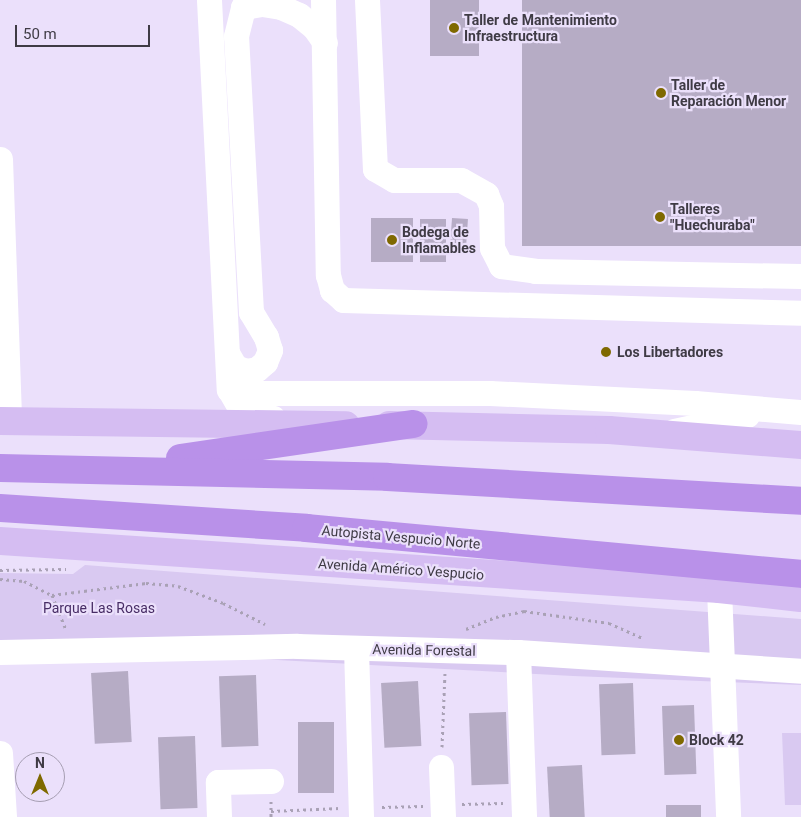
<!DOCTYPE html>
<html>
<head>
<meta charset="utf-8">
<style>
  body { margin:0 }
  #map { position:relative; width:801px; height:817px; overflow:hidden; background:#ebe0fb; font-family:Roboto,sans-serif }
  div>[style] { position:absolute }
  [style*='--x'] { left:calc(var(--x)*1px); top:calc(var(--y)*1px); width:calc(var(--w)*1px); rotate:calc(var(--a)*1deg) }
  .green>* { inset:0; background:#d9c9f1 }
  .building>* { inset:0; background:#b6acc5; transform-origin:0 0 }
  .path>* { height:3px; margin-top:-1.5px; transform-origin:0; background:repeating-linear-gradient(90deg,#a9a1b5 0 2.5px,transparent 0 6.5px) }
  .minor>* { height:25px; margin:-12.5px; padding:0 12.5px; transform-origin:12.5px; border-radius:12.5px; background:#fff }
  .major>* { height:28px; margin:-14px; padding:0 14px; transform-origin:14px; border-radius:14px; background:#d5bdf2 }
  .highway>* { height:28px; margin:-14px; padding:0 14px; transform-origin:14px; border-radius:14px; background:#b991e9 }
  .dots>* { width:14px; height:14px; translate:-50% -50%; box-sizing:border-box; border:2px solid #ebe0fb; border-radius:50% }
  span { translate:-50% -50%; white-space:nowrap; text-align:center; line-height:1.15; -webkit-text-stroke:4.5px #ebe0fb; paint-order:stroke }
  .poi-label { font-size:14px; color:#3f3b45; font-weight:700 }
  .left { translate:0 -50%; text-align:left }
  .street-label { font-size:14px; color:#3f3b45 }
  .park-label { font-size:14px; color:#482d66 }
  .north { position:absolute; left:15px; top:752px; width:50px; height:50px; box-sizing:border-box; background:#ebe0fb; border:1px solid #a69eb2; border-radius:50%; rotate:0deg; font-size:14px; font-weight:700; line-height:20px; text-align:center; color:#3f3b45 }
  .north::after { content:''; display:block; margin:auto; width:18px; height:22px; background:#7f6900; clip-path:polygon(50% 0,100% 100%,50% 72%,0 100%) }
  .scale { position:absolute; left:15px; top:25px; width:135px; height:22px; box-sizing:border-box; border:2px solid #3f3b45; border-top:0; padding-left:6px; font-size:15px; line-height:18px; white-space:nowrap; color:#3f3b45; -webkit-text-stroke:4px #ebe0fb; paint-order:stroke }
</style>
</head>
<body>
<div id="map">
  <div class="green">
    <i style="clip-path:polygon(85px 565px,801px 619px,801px 685px,573px 676px,0 645px,0 573px,73px 574px)"></i>
    <i style="clip-path:polygon(782px 733px,801px 733px,801px 805px,785px 805px)"></i>
  </div>
  <div class="building">
    <i style="left:430px;top:0;width:49px;height:56px"></i>
    <i style="left:522px;top:0;width:279px;height:246px"></i>
    <i style="left:371px;top:218px;width:42px;height:44px"></i>
    <i style="left:452px;top:218px;width:16px;height:31px;rotate:4deg"></i>
    <i style="left:420px;top:219px;width:26px;height:43px"></i>
    <i style="left:128px;top:671px;width:71px;height:37px;rotate:87deg"></i>
    <i style="left:256px;top:675px;width:71px;height:37px;rotate:88deg"></i>
    <i style="left:418px;top:681px;width:65px;height:37px;rotate:87deg"></i>
    <i style="left:633px;top:683px;width:71px;height:34px;rotate:88deg"></i>
    <i style="left:694px;top:705px;width:69px;height:32px;rotate:88deg"></i>
    <i style="left:506px;top:712px;width:72px;height:37px;rotate:88deg"></i>
    <i style="left:334px;top:722px;width:71px;height:36px;rotate:90deg"></i>
    <i style="left:195px;top:736px;width:72px;height:37px;rotate:88deg"></i>
    <i style="left:582px;top:765px;width:52px;height:35px;rotate:87deg"></i>
    <i style="left:701px;top:805px;width:12px;height:35px;rotate:90deg"></i>
  </div>
  <div class="path">
    <i style="--x:0;--y:570;--w:66;--a:-0.9"></i>
    <i style="--x:0;--y:579;--w:24;--a:5"></i>
    <i style="--x:24;--y:581;--w:31;--a:27"></i>
    <i style="--x:52;--y:595;--w:38;--a:68"></i>
    <i style="--x:52;--y:595;--w:95;--a:-7.3"></i>
    <i style="--x:146;--y:583;--w:32;--a:5"></i>
    <i style="--x:178;--y:586;--w:48;--a:20.7"></i>
    <i style="--x:223;--y:603;--w:47;--a:26.6"></i>
    <i style="--x:466;--y:629;--w:32;--a:-22"></i>
    <i style="--x:496;--y:617;--w:29;--a:-12"></i>
    <i style="--x:524;--y:611;--w:86;--a:8"></i>
    <i style="--x:609;--y:623;--w:37;--a:24"></i>
    <i style="--x:442;--y:747;--w:76;--a:-87.7"></i>
    <i style="--x:271;--y:801;--w:16;--a:90"></i>
    <i style="--x:462;--y:804;--w:41;--a:-1.4"></i>
    <i style="--x:382;--y:807;--w:41;--a:-1.4"></i>
    <i style="--x:271;--y:811;--w:69;--a:-2.5"></i>
  </div>
  <div class="minor">
    <i style="--x:209;--y:0;--w:390;--a:87.1"></i>
    <i style="--x:229;--y:389;--w:24;--a:60"></i>
    <i style="--x:241;--y:410;--w:33;--a:14"></i>
    <i style="--x:323;--y:0;--w:275;--a:89"></i>
    <i style="--x:328;--y:275;--w:16;--a:75"></i>
    <i style="--x:332;--y:290;--w:15;--a:42"></i>
    <i style="--x:343;--y:300;--w:458;--a:1.6"></i>
    <i style="--x:367;--y:0;--w:169;--a:87.3"></i>
    <i style="--x:375;--y:169;--w:22;--a:30"></i>
    <i style="--x:394;--y:180;--w:67;--a:0"></i>
    <i style="--x:461;--y:180;--w:29;--a:29"></i>
    <i style="--x:486;--y:194;--w:13;--a:67"></i>
    <i style="--x:491;--y:206;--w:42;--a:88.6"></i>
    <i style="--x:492;--y:248;--w:20;--a:63"></i>
    <i style="--x:501;--y:266;--w:34;--a:8"></i>
    <i style="--x:535;--y:271;--w:266;--a:1.1"></i>
    <i style="--x:243;--y:7;--w:19;--a:-9"></i>
    <i style="--x:262;--y:4;--w:19;--a:9"></i>
    <i style="--x:281;--y:7;--w:20;--a:24"></i>
    <i style="--x:299;--y:15;--w:19;--a:39"></i>
    <i style="--x:314;--y:27;--w:19;--a:55"></i>
    <i style="--x:0;--y:159;--w:262;--a:88"></i>
    <i style="--x:227;--y:353;--w:32;--a:72"></i>
    <i style="--x:237;--y:383;--w:10;--a:45"></i>
    <i style="--x:244;--y:390;--w:10;--a:17"></i>
    <i style="--x:254;--y:393;--w:236;--a:0"></i>
    <i style="--x:490;--y:393;--w:205;--a:2.8"></i>
    <i style="--x:695;--y:403;--w:106;--a:4.9"></i>
    <i style="--x:227;--y:353;--w:16;--a:60"></i>
    <i style="--x:235;--y:367;--w:12;--a:20"></i>
    <i style="--x:246;--y:371;--w:11;--a:-10"></i>
    <i style="--x:257;--y:369;--w:11;--a:-41"></i>
    <i style="--x:265;--y:362;--w:13;--a:-67"></i>
    <i style="--x:270;--y:350;--w:14;--a:-107"></i>
    <i style="--x:266;--y:337;--w:29;--a:-121"></i>
    <i style="--x:251;--y:312;--w:276;--a:-93.1"></i>
    <i style="--x:236;--y:36;--w:30;--a:-76"></i>
    <i style="--x:674;--y:431;--w:75;--a:-12.4"></i>
    <i style="--x:719;--y:589;--w:228;--a:87.7"></i>
    <i style="--x:356;--y:648;--w:169;--a:88.3"></i>
    <i style="--x:0;--y:652;--w:297;--a:-1.2"></i>
    <i style="--x:297;--y:646;--w:221;--a:1.6"></i>
    <i style="--x:518;--y:652;--w:284;--a:3.8"></i>
    <i style="--x:518;--y:652;--w:165;--a:87.9"></i>
    <i style="--x:0;--y:753;--w:64;--a:86.4"></i>
    <i style="--x:441;--y:767;--w:50;--a:87.7"></i>
    <i style="--x:219;--y:817;--w:35;--a:-92"></i>
    <i style="--x:218;--y:782;--w:53;--a:-1.1"></i>
  </div>
  <div class="major">
    <i style="--x:0;--y:421;--w:346;--a:0.7"></i>
    <i style="--x:389;--y:425;--w:220;--a:1.3"></i>
    <i style="--x:609;--y:430;--w:193;--a:4.5"></i>
    <i style="--x:0;--y:541;--w:721;--a:3.82"></i>
    <i style="--x:719;--y:589;--w:82;--a:6.3"></i>
  </div>
  <div class="highway">
    <i style="--x:180;--y:458;--w:236;--a:-8.3"></i>
    <i style="--x:0;--y:468;--w:387;--a:1.3"></i>
    <i style="--x:387;--y:477;--w:415;--a:3.3"></i>
    <i style="--x:0;--y:508;--w:307;--a:3.7"></i>
    <i style="--x:306;--y:528;--w:497;--a:5.3"></i>
  </div>
  <div class="dots">
    <i style="left:454px;top:28px;background:#7f6900"></i>
    <i style="left:661px;top:93px;background:#7f6900"></i>
    <i style="left:660px;top:217px;background:#7f6900"></i>
    <i style="left:392px;top:240px;background:#7f6900"></i>
    <i style="left:606px;top:352px;background:#7f6900"></i>
    <i style="left:679px;top:740px;background:#7f6900"></i>
  </div>
  <div class="poi-label">
    <span class="left" style="left:464px;top:28px">Taller de Mantenimiento<br>Infraestructura</span>
    <span class="left" style="left:671px;top:93px">Taller de<br>Reparación Menor</span>
    <span class="left" style="left:670px;top:217px">Talleres<br>"Huechuraba"</span>
    <span class="left" style="left:402px;top:240px">Bodega de<br>Inflamables</span>
    <span class="left" style="left:617px;top:352px">Los Libertadores</span>
    <span class="left" style="left:689px;top:740px">Block 42</span>
  </div>
  <div class="street-label">
    <span style="left:401px;top:537px;rotate:5deg">Autopista Vespucio Norte</span>
    <span style="left:401px;top:569px;rotate:4deg">Avenida Américo Vespucio</span>
    <span style="left:424px;top:650px;rotate:1deg">Avenida Forestal</span>
  </div>
  <div class="park-label">
    <span style="left:99px;top:608px">Parque Las Rosas</span>
  </div>
  <div class="north">N</div>
  <div class="scale">50 m</div>
</div>
</body>
</html>
